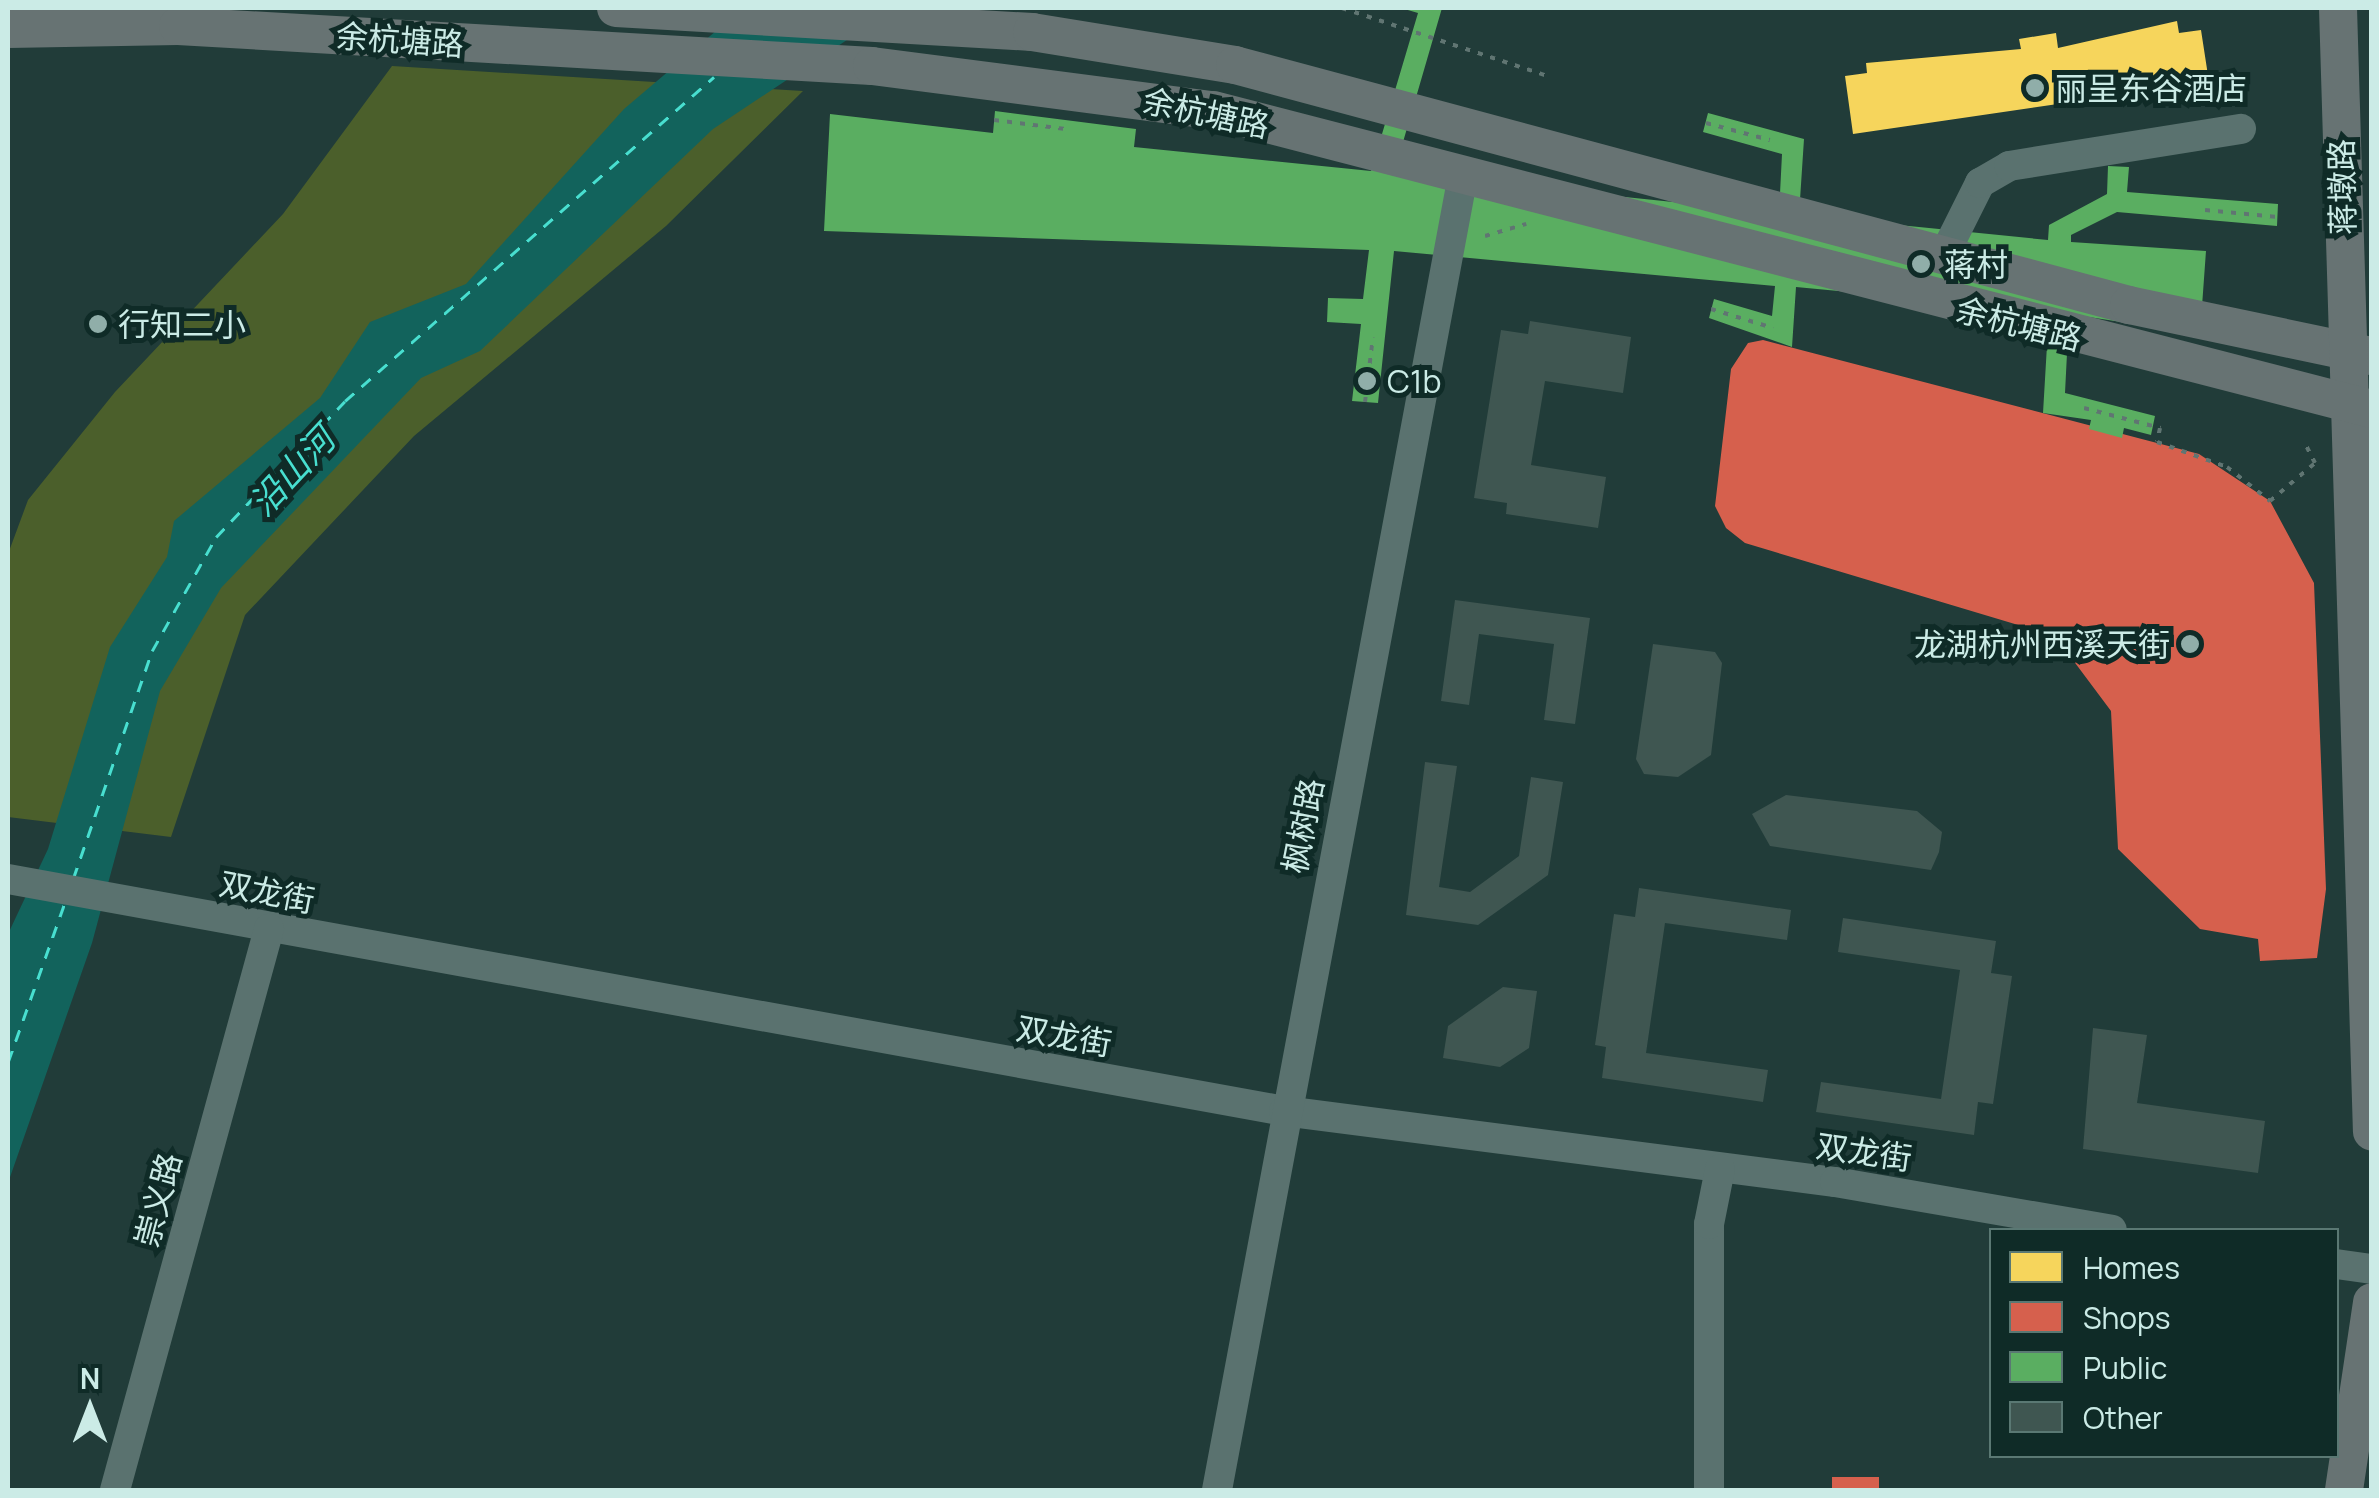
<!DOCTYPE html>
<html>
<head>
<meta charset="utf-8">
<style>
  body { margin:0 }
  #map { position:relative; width:2379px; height:1498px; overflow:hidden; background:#213c39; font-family:Manrope,"Noto Sans SC",sans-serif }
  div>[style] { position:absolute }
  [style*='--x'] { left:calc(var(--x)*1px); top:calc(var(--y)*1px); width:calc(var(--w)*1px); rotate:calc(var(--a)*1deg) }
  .green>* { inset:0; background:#4b5f2b }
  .water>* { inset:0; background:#12635c }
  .homes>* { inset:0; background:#f6d55c }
  .shops>* { inset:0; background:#d6604d; transform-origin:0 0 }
  .public>* { inset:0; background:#5aae61 }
  .ferry>* { height:2.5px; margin-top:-1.25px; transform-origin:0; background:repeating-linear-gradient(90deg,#48dfd0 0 12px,transparent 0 22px) }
  .building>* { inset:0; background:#3f5651 }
  .path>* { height:4px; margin-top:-2px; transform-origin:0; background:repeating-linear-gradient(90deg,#607572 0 5px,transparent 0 13px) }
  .minor>* { height:30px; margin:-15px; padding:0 15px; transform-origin:15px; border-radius:15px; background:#5a726f }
  .major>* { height:38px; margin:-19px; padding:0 19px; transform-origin:19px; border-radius:19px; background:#677373 }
  .dots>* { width:28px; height:28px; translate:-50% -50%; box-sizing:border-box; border:5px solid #0f2b27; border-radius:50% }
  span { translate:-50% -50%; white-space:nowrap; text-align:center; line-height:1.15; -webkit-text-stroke:10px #0f2b27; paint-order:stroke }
  .street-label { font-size:32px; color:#cbebe6 }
  .poi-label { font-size:32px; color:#cbebe6 }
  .left { translate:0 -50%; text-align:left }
  .right { translate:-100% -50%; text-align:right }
  .water-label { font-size:35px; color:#48dfd0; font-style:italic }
  .frame { position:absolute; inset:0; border:10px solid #cbebe6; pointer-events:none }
  .legend { position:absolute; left:1989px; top:1228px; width:350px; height:230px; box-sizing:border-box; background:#0f2b27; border:2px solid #5a7873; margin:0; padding:12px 18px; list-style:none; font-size:30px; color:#cbebe6 }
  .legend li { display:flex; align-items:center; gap:20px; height:50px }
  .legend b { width:50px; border:2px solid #5a7873 }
  .north { position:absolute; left:40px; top:1358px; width:100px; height:100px; -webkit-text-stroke:8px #0f2b27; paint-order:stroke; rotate:0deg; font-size:28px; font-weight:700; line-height:40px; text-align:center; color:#cbebe6 }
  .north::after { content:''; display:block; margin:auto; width:35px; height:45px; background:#cbebe6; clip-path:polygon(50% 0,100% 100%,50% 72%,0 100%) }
</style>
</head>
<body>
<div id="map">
  <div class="green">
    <i style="clip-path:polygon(392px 66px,803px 91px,666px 226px,414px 436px,245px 615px,171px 837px,8px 817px,8px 554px,28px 500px,115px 392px,283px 214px)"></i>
  </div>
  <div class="water">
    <i style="clip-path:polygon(743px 8px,895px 8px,713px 129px,480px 351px,421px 378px,221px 588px,160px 691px,92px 943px,8px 1183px,8px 934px,48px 849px,110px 647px,167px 557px,174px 521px,320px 398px,370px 322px,466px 284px,624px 109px)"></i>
  </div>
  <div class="homes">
    <i style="clip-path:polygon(2177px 21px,2179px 33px,2201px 30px,2209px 82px,1853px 134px,1845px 76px,1867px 73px,1866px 63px,2021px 49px,2019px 39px,2056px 33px,2058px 48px)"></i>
  </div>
  <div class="shops">
    <i style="clip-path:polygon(1763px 340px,2199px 454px,2270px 501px,2314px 583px,2326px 889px,2317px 958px,2260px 961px,2258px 939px,2200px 929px,2118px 849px,2111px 711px,2055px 636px,1745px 543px,1726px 528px,1715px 506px,1731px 369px,1748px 343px)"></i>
    <i style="left:1832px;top:1477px;width:47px;height:13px"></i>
  </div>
  <div class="public">
    <i style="clip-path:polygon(1401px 8px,1442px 8px,1394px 173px,1779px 213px,1782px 154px,1703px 132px,1708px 113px,1804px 139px,1799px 215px,2048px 240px,2049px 225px,2107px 194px,2108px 166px,2129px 167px,2127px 192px,2278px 204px,2277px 226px,2117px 212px,2071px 235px,2071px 242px,2206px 251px,2200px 334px,2069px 314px,2065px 393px,2155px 416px,2151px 435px,2124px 428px,2122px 438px,2089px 429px,2091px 420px,2043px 413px,2049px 311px,1796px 287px,1792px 347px,1709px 318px,1714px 299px,1772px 316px,1775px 286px,1394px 251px,1378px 403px,1352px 401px,1361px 324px,1327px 322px,1328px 298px,1363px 299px,1369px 250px,824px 231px,830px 114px,993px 133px,995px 111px,1136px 129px,1134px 147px,1371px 171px,1418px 13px)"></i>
  </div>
  <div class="ferry">
    <i style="--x:73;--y:879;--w:241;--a:-70.9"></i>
    <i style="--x:152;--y:651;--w:131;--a:-60.7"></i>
    <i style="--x:216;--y:537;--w:187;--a:-46.5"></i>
    <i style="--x:345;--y:401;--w:491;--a:-41.3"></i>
    <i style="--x:8;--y:1062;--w:167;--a:-70.4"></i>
  </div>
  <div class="building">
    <i style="clip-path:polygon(1530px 321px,1631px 337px,1623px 393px,1545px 381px,1531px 465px,1606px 477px,1598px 528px,1506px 514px,1507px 503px,1474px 498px,1501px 330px,1528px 334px)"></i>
    <i style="clip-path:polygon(1455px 600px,1590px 618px,1575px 724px,1544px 720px,1554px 644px,1479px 634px,1469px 705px,1441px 701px)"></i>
    <i style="clip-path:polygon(1653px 644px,1715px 652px,1722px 663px,1711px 755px,1678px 777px,1644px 774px,1636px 759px)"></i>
    <i style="clip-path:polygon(1425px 762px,1457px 766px,1439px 887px,1470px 892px,1519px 856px,1531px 777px,1563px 782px,1548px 875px,1478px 925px,1406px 915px)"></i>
    <i style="clip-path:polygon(1786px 795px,1917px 811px,1942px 832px,1939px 852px,1931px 870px,1770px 846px,1752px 814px)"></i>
    <i style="clip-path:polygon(1639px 888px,1791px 910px,1787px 940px,1665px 923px,1646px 1053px,1768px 1070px,1763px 1102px,1602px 1078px,1606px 1047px,1595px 1045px,1614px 914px,1635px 917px)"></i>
    <i style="clip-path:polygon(1843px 918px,1996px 941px,1991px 973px,2012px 976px,1993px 1104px,1978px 1102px,1974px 1135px,1816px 1112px,1821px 1082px,1941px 1099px,1960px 970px,1838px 952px)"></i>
    <i style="clip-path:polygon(1503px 987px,1537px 991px,1529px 1048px,1500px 1067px,1443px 1058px,1448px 1026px)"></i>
    <i style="clip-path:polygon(2093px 1028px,2147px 1035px,2137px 1103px,2265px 1121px,2258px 1173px,2083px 1149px)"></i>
  </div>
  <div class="path">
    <i style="--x:1342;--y:8;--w:220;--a:18.3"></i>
    <i style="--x:994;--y:120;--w:72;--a:7.2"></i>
    <i style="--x:1706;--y:123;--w:66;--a:14.9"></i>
    <i style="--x:2205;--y:210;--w:73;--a:5.5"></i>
    <i style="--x:1485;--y:236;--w:43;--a:-16.3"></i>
    <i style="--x:1711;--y:309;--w:65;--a:17"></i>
    <i style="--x:1365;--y:402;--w:65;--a:-83"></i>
    <i style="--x:2084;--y:408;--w:79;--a:14.7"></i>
    <i style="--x:2160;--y:428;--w:14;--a:102"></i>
    <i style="--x:2157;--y:442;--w:74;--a:19.7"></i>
    <i style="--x:2227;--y:467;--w:55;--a:38.3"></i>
    <i style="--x:2270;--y:501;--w:59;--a:-40.2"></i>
    <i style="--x:2315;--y:463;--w:25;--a:-117"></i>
  </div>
  <div class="minor">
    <i style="--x:1943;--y:257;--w:83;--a:-63.4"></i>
    <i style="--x:1980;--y:183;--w:34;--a:-30"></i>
    <i style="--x:2009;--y:166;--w:235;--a:-9.1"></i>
    <i style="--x:8;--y:879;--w:1297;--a:10.3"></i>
    <i style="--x:1284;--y:1111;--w:556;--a:7.34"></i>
    <i style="--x:1835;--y:1182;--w:281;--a:9.8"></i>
    <i style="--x:2336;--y:1264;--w:36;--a:8"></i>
    <i style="--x:115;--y:1490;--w:582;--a:-74.65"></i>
    <i style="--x:1217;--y:1490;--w:1338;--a:-79.4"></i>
    <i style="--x:1709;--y:1490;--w:266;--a:-90"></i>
    <i style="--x:1709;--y:1224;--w:56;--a:-78.7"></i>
  </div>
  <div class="major">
    <i style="--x:616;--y:8;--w:417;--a:3.3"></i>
    <i style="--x:1032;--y:32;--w:206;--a:9.2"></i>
    <i style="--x:1235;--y:65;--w:926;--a:15.03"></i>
    <i style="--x:2129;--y:305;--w:248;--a:11.9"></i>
    <i style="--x:2338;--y:8;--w:1124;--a:88.27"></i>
    <i style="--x:8;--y:29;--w:170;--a:-1"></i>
    <i style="--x:178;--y:26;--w:695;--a:3.3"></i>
    <i style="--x:872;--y:66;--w:344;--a:7.4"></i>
    <i style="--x:1213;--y:110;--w:1197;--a:14.47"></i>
    <i style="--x:2344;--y:1490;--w:190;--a:-81.5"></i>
  </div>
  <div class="dots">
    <i style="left:2035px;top:88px;background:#90aea9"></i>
    <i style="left:1921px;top:264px;background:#90aea9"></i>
    <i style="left:98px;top:324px;background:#90aea9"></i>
    <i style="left:1367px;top:381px;background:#90aea9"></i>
    <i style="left:2190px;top:644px;background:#90aea9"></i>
  </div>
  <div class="street-label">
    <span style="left:400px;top:40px;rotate:4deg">余杭塘路</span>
    <span style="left:1206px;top:113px;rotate:12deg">余杭塘路</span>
    <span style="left:2342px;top:187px;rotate:-91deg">蒋墩路</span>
    <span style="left:2019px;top:324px;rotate:14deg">余杭塘路</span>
    <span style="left:1303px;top:826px;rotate:-79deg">枫树路</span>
    <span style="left:267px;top:892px;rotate:11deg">双龙街</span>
    <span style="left:1064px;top:1036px;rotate:10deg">双龙街</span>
    <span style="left:1864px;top:1152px;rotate:8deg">双龙街</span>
    <span style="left:158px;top:1200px;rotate:-75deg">崇义路</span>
  </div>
  <div class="poi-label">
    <span class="left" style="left:2055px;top:88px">丽呈东谷酒店</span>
    <span class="left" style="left:1944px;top:264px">蒋村</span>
    <span class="left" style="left:118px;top:324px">行知二小</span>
    <span class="left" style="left:1387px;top:381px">C1b</span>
    <span class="right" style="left:2170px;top:644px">龙湖杭州西溪天街</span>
  </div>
  <div class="water-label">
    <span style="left:292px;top:471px;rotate:-47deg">沿山河</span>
  </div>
  <div class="frame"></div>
  <ul class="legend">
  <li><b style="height:28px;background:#f6d55c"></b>Homes</li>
  <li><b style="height:28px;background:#d6604d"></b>Shops</li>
  <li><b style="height:28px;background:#5aae61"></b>Public</li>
  <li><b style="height:28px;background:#3f5651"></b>Other</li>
  </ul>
  <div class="north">N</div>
</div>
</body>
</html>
